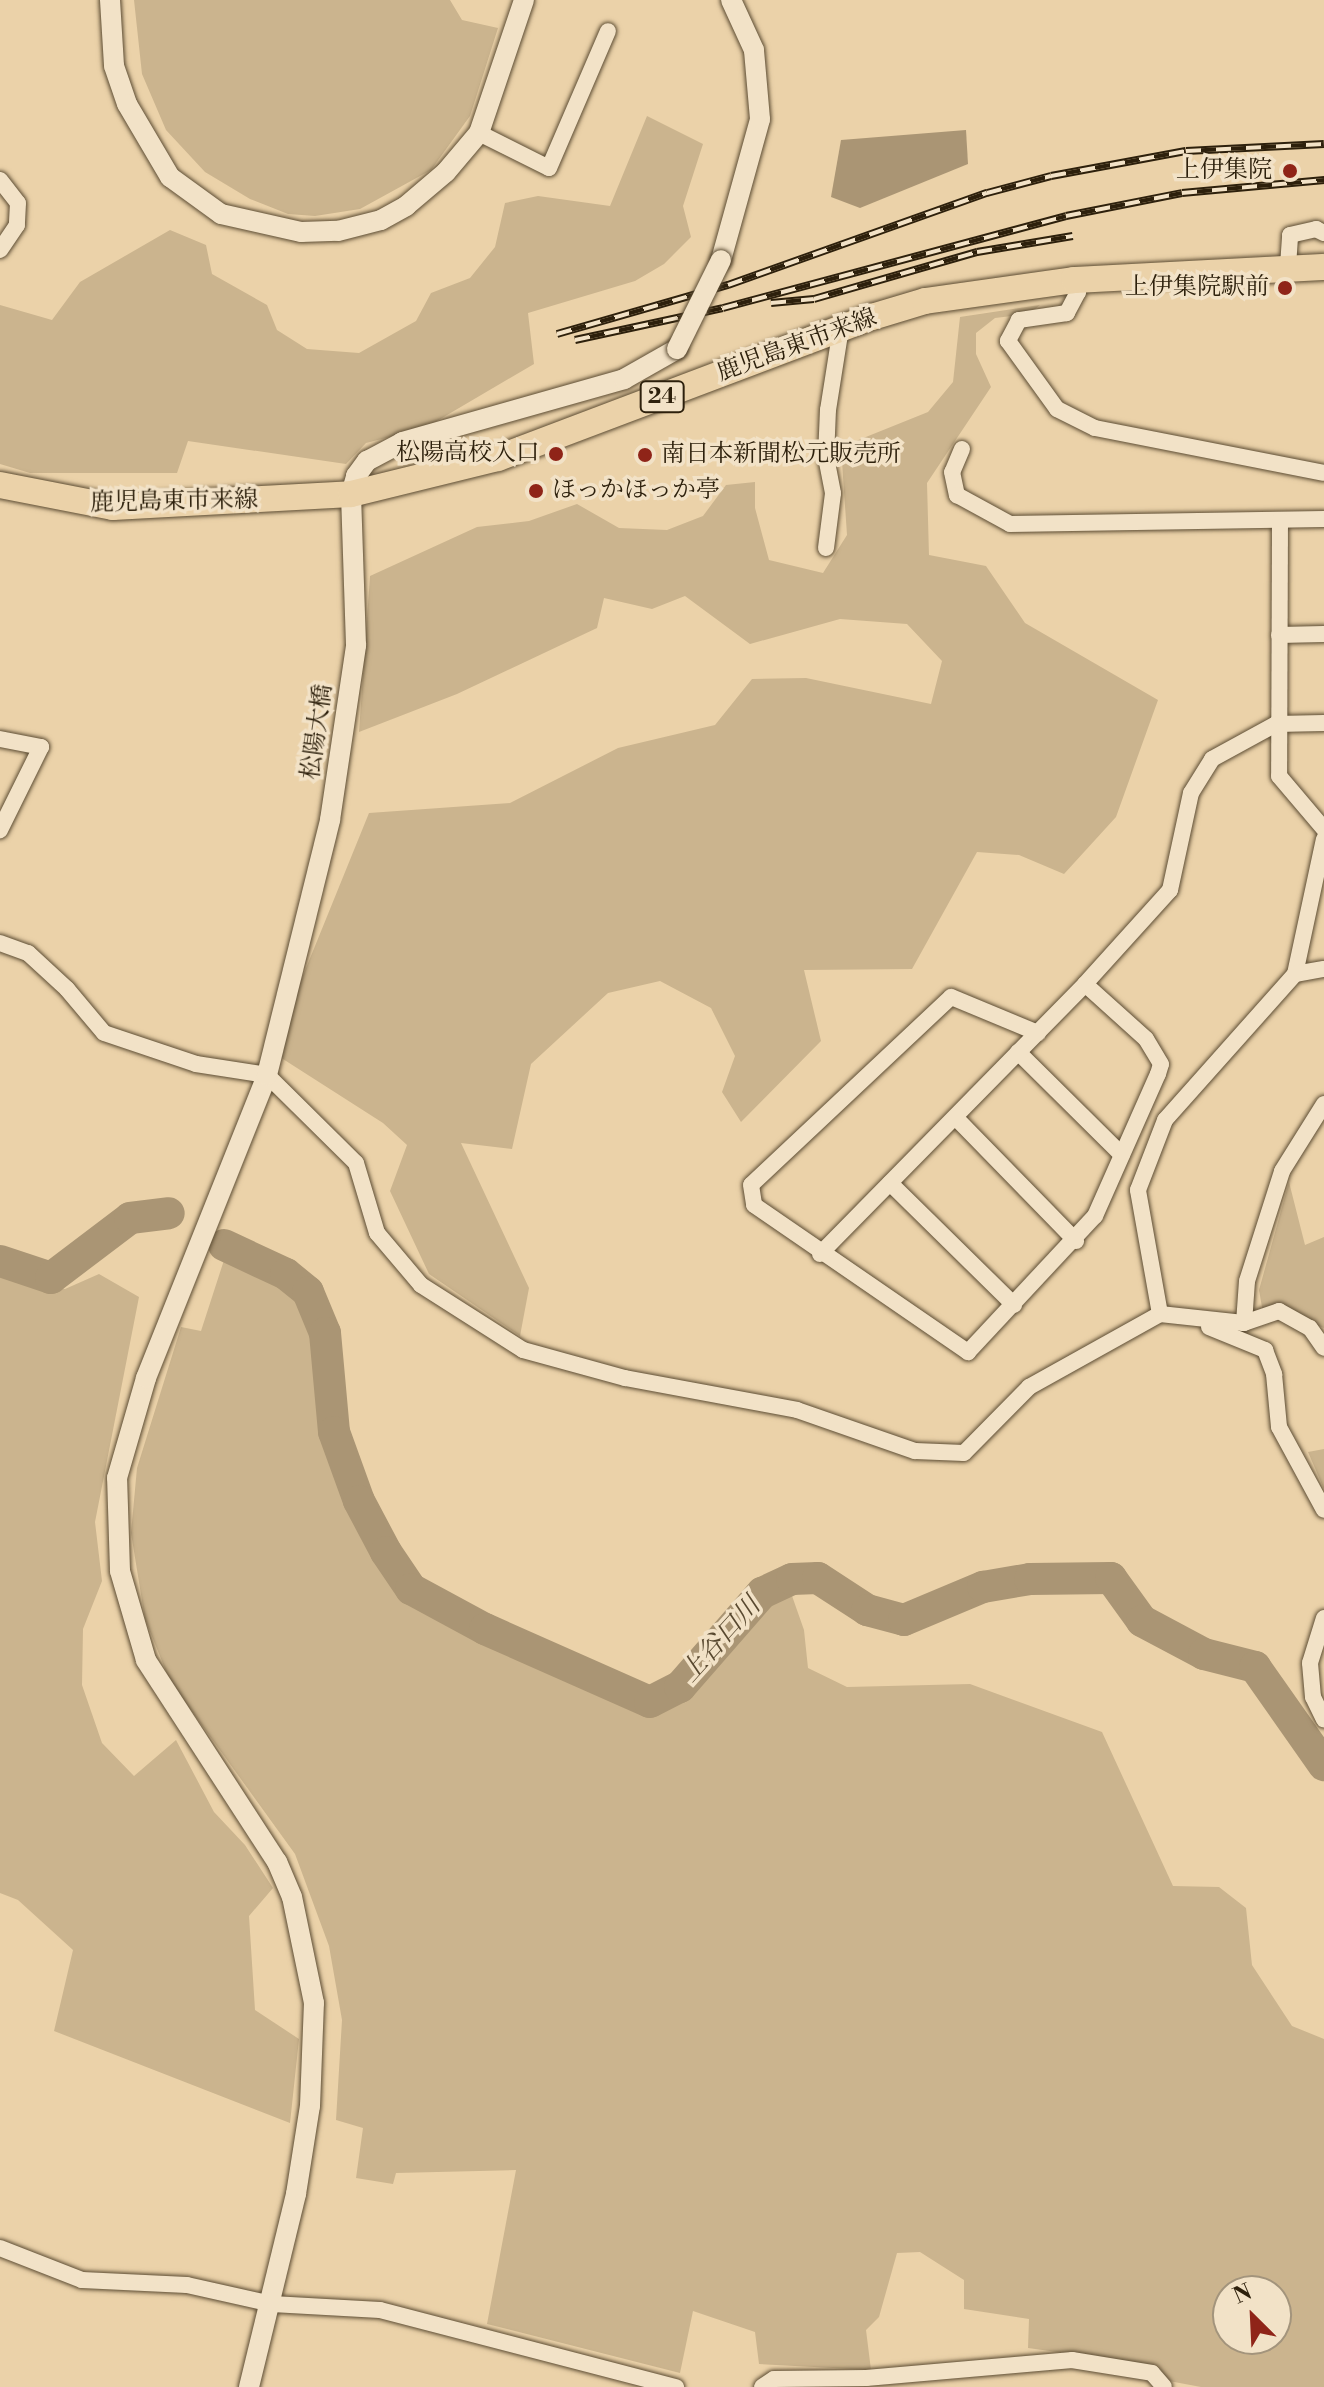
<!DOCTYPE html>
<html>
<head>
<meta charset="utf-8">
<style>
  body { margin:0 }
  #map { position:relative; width:1324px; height:2387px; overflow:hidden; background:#ebd2a9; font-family:"Libre Bodoni","Noto Serif JP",serif }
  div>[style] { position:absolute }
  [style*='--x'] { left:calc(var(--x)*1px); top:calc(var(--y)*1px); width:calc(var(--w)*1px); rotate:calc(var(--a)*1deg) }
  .green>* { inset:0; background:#cbb48e }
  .water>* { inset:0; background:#aa9574 }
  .river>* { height:32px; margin:-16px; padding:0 16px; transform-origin:16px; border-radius:16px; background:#aa9574 }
  .roads { filter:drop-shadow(0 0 2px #5c4c33) drop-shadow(0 0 2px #5c4c33) }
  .minor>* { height:16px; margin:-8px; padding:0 8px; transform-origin:8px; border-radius:8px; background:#f2e2c7 }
  .tertiary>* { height:20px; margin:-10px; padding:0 10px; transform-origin:10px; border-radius:10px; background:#f2e2c7 }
  .primary>* { height:26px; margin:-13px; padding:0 13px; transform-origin:13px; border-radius:13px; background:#ebd2a9 }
  .rail>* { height:8px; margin-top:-4px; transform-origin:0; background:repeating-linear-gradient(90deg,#f2e2c7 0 15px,#2d200c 0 30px); box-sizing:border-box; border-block:2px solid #2d200c }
  .bridges { filter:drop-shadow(0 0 2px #5c4c33) drop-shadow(0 0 2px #5c4c33) }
  .tertiary-bridge>* { height:20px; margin:-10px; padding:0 10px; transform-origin:10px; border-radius:10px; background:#f2e2c7 }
  .dots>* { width:22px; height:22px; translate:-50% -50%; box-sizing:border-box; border:4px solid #f2e2c7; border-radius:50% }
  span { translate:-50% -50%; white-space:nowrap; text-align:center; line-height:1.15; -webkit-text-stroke:7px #f2e2c7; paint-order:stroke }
  .shield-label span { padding:2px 6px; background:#f2e2c7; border:2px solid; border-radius:6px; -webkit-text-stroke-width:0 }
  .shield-label { font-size:22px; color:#2d200c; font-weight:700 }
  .poi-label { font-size:24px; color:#2d200c }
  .right { translate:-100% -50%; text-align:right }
  .left { translate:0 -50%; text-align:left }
  .street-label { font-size:24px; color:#2d200c }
  .water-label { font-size:26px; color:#594930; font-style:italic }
  .north { position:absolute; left:1212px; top:2275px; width:80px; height:80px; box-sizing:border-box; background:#f2e2c7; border:2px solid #a3947c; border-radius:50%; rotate:336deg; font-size:22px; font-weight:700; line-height:32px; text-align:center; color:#2d200c }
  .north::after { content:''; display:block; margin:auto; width:28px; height:36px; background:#8f2418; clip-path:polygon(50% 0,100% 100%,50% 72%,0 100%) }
</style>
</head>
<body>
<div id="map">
  <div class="green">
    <i style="clip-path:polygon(134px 0,450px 0,462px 20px,498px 28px,470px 116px,431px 170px,360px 209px,315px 216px,288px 214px,250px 199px,205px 172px,166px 130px,142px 74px)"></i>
    <i style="clip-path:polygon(647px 116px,703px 144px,683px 206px,691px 237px,664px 264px,635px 281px,528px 313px,534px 364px,425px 428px,366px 443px,346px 464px,188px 441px,177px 473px,30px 473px,0 464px,0 305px,52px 320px,80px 282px,170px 230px,206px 245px,212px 274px,267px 305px,277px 330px,307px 349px,359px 353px,416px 321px,431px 293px,470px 278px,495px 247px,505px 203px,538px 196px,610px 206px)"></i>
    <i style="clip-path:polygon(1040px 305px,1029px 314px,995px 318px,976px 333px,976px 354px,991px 387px,927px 483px,929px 555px,986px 566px,1025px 623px,1158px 700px,1116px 817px,1064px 874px,1019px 855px,977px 852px,912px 969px,804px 970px,821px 1041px,741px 1122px,722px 1092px,735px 1056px,711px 1008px,660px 981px,608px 993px,531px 1064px,512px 1149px,461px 1143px,529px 1288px,520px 1336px,429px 1274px,390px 1191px,407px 1145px,383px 1123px,272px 1052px,369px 813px,510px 803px,618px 748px,715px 725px,752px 679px,806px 678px,931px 704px,942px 661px,907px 624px,840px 619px,750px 644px,685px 596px,652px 609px,604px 598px,597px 628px,457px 694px,359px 732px,370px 576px,477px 527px,529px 521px,577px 504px,619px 528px,667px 530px,703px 516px,726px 485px,755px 482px,755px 508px,769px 560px,823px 573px,847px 535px,841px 447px,928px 412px,953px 382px,960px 317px)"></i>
    <i style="clip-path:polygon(1289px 1182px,1305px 1245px,1324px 1237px,1324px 1328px,1296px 1317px,1263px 1313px,1259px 1290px)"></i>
    <i style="clip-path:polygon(evenodd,225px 1257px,300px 1294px,314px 1322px,327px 1431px,347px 1497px,385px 1573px,418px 1605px,636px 1710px,665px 1711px,696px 1692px,766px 1604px,791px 1593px,804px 1630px,808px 1668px,847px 1687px,970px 1684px,1102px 1732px,1173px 1886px,1219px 1887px,1246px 1908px,1252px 1965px,1292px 2026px,1324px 2039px,1324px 2387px,1201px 2387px,1169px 2381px,1158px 2366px,1028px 2348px,1029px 2319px,964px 2309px,964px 2280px,920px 2252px,897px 2253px,879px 2317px,866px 2330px,871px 2370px,759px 2364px,755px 2332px,693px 2311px,680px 2373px,487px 2324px,516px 2170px,396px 2173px,393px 2184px,356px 2178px,363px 2128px,336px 2120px,342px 2020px,329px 1946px,295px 1854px,170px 1681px,145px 1619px,131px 1533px,137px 1468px,181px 1327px,201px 1331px,225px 1257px,1228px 2291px,1276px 2291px,1276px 2339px,1228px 2339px,1228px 2291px)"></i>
    <i style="clip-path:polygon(99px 1274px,139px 1297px,95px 1522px,102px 1581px,83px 1629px,82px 1685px,102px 1743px,134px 1776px,176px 1740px,214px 1812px,245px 1845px,273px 1888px,249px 1916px,255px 2010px,299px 2039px,290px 2123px,54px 2031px,73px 1950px,18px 1900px,0 1893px,0 1277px,65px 1289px)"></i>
    <i style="clip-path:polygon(1324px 1449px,1324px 1489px,1308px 1452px)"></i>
  </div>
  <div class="water">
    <i style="clip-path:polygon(966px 130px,968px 164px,860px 208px,831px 197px,841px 140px)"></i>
  </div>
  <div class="river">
    <i style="--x:224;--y:1245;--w:68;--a:25.1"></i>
    <i style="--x:286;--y:1274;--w:28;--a:39"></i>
    <i style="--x:308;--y:1292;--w:44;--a:67.5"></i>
    <i style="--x:325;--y:1333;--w:99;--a:84.8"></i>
    <i style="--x:334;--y:1432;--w:73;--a:70.1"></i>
    <i style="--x:359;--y:1501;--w:58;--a:62.1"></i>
    <i style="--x:386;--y:1552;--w:45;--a:56"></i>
    <i style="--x:411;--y:1589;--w:84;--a:28.4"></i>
    <i style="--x:485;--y:1629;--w:180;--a:23.9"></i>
    <i style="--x:650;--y:1702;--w:34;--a:-27"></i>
    <i style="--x:680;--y:1687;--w:125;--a:-48.9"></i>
    <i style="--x:762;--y:1593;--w:33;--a:-25"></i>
    <i style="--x:792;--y:1579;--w:26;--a:-2"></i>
    <i style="--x:818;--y:1578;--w:59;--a:33.1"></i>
    <i style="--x:867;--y:1610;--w:38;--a:15"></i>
    <i style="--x:904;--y:1620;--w:86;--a:-22.7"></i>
    <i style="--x:983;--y:1587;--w:48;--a:-9.7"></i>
    <i style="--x:1030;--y:1579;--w:81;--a:-0.7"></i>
    <i style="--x:1111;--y:1578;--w:53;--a:54.2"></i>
    <i style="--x:1142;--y:1621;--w:70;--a:28"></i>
    <i style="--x:1204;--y:1654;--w:53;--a:14.3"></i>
    <i style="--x:1255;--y:1667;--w:120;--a:54.9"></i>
    <i style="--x:0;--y:1261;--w:54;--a:18.4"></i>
    <i style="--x:51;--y:1278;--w:99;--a:-37.2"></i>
    <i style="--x:130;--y:1218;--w:39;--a:-7"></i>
  </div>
  <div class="roads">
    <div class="minor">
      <i style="--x:479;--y:133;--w:78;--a:26.6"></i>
      <i style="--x:549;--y:168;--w:149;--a:-66.7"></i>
      <i style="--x:0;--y:180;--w:29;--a:52"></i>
      <i style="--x:18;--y:203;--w:22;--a:93"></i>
      <i style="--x:17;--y:225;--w:30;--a:124"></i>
      <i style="--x:1288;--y:266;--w:31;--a:-86"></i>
      <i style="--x:1290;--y:235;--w:27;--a:-13"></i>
      <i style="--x:1316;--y:229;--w:9;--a:27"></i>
      <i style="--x:1074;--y:280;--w:13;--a:72"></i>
      <i style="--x:1078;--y:292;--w:24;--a:118"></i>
      <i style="--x:1067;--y:313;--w:49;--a:171.7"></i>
      <i style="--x:1019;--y:320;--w:24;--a:118"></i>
      <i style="--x:1008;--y:341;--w:84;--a:54.2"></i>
      <i style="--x:1057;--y:409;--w:42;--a:26.6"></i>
      <i style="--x:1095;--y:428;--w:233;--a:11.1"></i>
      <i style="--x:962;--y:449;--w:25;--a:113"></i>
      <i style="--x:952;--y:472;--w:24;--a:78"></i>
      <i style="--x:957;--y:495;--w:60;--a:28.7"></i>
      <i style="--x:1010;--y:524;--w:314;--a:-0.9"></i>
      <i style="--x:1280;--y:520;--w:256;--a:90.2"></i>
      <i style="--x:1279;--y:776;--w:70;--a:49.7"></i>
      <i style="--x:826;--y:548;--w:55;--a:-82.7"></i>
      <i style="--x:833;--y:493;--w:37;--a:-101"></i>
      <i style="--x:826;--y:457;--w:47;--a:-87.6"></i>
      <i style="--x:828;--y:410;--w:83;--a:-81"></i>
      <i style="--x:1279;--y:635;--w:45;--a:-1.3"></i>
      <i style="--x:0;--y:739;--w:42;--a:11"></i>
      <i style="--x:41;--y:747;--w:93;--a:116.3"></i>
      <i style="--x:0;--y:943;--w:30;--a:20"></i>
      <i style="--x:28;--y:953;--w:53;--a:42.7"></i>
      <i style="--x:67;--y:989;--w:57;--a:49.9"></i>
      <i style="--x:104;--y:1033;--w:97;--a:18.6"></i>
      <i style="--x:196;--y:1064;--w:72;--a:8.8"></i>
      <i style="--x:267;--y:1075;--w:125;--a:44.7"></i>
      <i style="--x:356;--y:1163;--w:73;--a:73.3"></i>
      <i style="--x:377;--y:1233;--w:68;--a:49.8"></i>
      <i style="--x:421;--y:1285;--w:121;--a:32.5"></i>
      <i style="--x:523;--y:1350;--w:106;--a:15.4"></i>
      <i style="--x:625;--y:1378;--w:175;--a:10.5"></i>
      <i style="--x:797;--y:1410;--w:125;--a:19.2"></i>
      <i style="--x:915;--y:1451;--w:49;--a:2.3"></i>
      <i style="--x:964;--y:1453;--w:93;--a:-45.4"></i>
      <i style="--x:1029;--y:1387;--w:150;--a:-29.1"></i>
      <i style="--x:1160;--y:1314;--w:84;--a:6.1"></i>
      <i style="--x:1244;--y:1323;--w:37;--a:-19"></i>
      <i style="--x:1279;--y:1311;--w:35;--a:29"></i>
      <i style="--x:1310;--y:1328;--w:24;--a:55"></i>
      <i style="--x:1295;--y:974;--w:138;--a:-77.9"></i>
      <i style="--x:1038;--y:1033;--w:94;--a:-157.5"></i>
      <i style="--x:951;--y:997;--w:274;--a:136.8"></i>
      <i style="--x:751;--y:1185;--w:20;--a:81"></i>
      <i style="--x:754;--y:1205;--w:260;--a:34.5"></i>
      <i style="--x:968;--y:1352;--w:186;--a:-47"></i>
      <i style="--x:1095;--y:1216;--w:155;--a:-66.1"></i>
      <i style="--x:1158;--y:1074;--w:10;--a:-73"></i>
      <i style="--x:1161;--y:1064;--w:29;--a:-121"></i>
      <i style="--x:1146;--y:1039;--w:82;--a:-138"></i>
      <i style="--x:1018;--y:1052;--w:146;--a:44.7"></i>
      <i style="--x:956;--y:1118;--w:172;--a:45.7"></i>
      <i style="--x:890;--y:1183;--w:174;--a:44.5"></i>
      <i style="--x:820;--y:1254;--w:378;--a:-45.5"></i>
      <i style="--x:1085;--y:984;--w:127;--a:-47.9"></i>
      <i style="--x:1170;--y:890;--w:99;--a:-77.8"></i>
      <i style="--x:1191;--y:793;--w:40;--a:-58"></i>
      <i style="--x:1212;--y:759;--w:73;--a:-28.7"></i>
      <i style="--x:1276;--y:724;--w:48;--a:-1.2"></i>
      <i style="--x:1160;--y:1314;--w:126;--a:-100.1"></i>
      <i style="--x:1138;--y:1190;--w:75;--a:-68.9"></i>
      <i style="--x:1165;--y:1120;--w:195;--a:-48.3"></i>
      <i style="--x:1295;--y:974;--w:29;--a:-10"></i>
      <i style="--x:1244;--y:1323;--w:42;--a:-85.9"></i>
      <i style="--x:1247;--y:1281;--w:115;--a:-72.3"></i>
      <i style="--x:1282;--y:1171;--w:79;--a:-57.9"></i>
      <i style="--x:1209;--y:1327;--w:61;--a:22.3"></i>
      <i style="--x:1265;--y:1350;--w:26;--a:69"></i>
      <i style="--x:1274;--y:1374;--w:53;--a:84.6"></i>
      <i style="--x:1279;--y:1427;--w:94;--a:61.5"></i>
      <i style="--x:1324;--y:1618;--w:47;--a:107.3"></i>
      <i style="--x:1310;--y:1663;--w:34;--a:85"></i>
      <i style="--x:1313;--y:1697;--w:25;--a:64"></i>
      <i style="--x:0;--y:2248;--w:88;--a:21.3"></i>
      <i style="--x:82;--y:2280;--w:105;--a:2.7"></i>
      <i style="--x:187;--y:2285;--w:87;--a:12.6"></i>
      <i style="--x:272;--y:2304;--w:108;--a:3.2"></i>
      <i style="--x:380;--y:2310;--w:306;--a:14.6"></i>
      <i style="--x:762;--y:2387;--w:14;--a:-34"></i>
      <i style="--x:774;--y:2379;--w:92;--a:-0.6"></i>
      <i style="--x:866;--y:2378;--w:207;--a:-5"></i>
      <i style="--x:1072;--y:2360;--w:81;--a:9.2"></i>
      <i style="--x:1152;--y:2373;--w:18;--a:49"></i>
    </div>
    <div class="tertiary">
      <i style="--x:110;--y:0;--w:66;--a:86.5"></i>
      <i style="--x:114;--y:66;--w:40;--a:71.1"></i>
      <i style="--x:127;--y:104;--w:85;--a:59.5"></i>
      <i style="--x:170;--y:177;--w:63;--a:36"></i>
      <i style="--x:221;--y:214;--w:82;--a:12.7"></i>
      <i style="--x:301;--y:232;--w:37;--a:-2"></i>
      <i style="--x:338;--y:231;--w:44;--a:-14.3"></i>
      <i style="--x:381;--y:220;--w:29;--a:-29"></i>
      <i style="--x:406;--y:206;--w:52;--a:-40.4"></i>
      <i style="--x:446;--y:172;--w:51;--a:-49.8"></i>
      <i style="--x:479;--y:133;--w:140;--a:-71.3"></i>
      <i style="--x:721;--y:260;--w:146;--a:-74.5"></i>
      <i style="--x:760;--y:119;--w:69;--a:-95"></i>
      <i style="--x:754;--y:50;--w:55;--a:-114.7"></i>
      <i style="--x:249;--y:2387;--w:199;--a:-76.3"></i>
      <i style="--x:296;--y:2194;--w:89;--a:-81"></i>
      <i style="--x:310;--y:2106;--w:103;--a:-87.8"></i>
      <i style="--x:314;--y:2003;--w:108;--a:-101.7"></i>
      <i style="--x:292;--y:1897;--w:38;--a:-113"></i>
      <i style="--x:277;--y:1862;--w:241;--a:-123"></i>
      <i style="--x:146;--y:1660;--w:93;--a:-106.3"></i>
      <i style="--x:120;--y:1571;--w:93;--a:-91.8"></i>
      <i style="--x:117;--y:1478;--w:104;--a:-73.8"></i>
      <i style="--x:146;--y:1378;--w:326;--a:-68.2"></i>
      <i style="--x:267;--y:1075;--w:263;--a:-76.1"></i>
      <i style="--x:330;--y:820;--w:177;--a:-81.5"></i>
      <i style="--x:356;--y:645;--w:151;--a:-91.9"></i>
      <i style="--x:351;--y:494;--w:19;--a:-74"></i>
      <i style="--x:356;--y:476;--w:19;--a:-54"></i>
      <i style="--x:367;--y:461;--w:40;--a:-28"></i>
      <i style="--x:402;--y:442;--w:231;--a:-15.8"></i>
      <i style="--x:624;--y:379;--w:61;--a:-29.5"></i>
    </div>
    <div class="primary">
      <i style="--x:0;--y:485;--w:115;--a:11"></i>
      <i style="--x:113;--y:507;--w:238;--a:-3.1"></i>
      <i style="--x:351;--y:494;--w:151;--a:-13.8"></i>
      <i style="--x:498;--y:458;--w:400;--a:-20.7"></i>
      <i style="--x:872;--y:317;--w:55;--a:-16.8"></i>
      <i style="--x:925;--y:301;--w:150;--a:-8"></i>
      <i style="--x:1074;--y:280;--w:250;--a:-3"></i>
    </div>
  </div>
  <div class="rail">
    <i style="--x:771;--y:303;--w:43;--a:-5.3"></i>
    <i style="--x:814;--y:299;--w:170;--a:-16.1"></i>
    <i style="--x:977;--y:252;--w:97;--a:-9.5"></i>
    <i style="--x:557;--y:334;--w:178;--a:-16"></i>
    <i style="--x:728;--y:285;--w:275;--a:-19.6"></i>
    <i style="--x:987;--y:193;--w:66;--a:-14.9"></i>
    <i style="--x:1051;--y:176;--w:137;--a:-10.5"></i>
    <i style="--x:1186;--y:151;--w:138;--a:-2.9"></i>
    <i style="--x:575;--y:340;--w:151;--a:-12.2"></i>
    <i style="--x:723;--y:308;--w:355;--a:-15"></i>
    <i style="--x:1066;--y:216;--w:118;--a:-11.2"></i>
    <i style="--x:1182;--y:193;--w:143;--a:-5.2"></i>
  </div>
  <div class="bridges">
    <div class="tertiary-bridge">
      <i style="--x:677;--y:349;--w:99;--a:-63.7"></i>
    </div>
  </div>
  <div class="dots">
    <i style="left:1290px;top:171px;background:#8f2418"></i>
    <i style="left:1285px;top:288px;background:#8f2418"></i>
    <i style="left:556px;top:454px;background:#8f2418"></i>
    <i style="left:645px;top:455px;background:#8f2418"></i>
    <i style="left:536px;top:491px;background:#8f2418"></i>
  </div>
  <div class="shield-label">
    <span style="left:662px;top:397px">24</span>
  </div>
  <div class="poi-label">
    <span class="right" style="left:1272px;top:171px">上伊集院</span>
    <span class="right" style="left:1269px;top:288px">上伊集院駅前</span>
    <span class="right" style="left:540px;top:454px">松陽高校入口</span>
    <span class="left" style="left:661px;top:455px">南日本新聞松元販売所</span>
    <span class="left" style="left:552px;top:491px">ほっかほっか亭</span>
  </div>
  <div class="street-label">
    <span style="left:797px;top:346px;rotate:-20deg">鹿児島東市来線</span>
    <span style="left:174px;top:502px;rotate:-1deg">鹿児島東市来線</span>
    <span style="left:318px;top:732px;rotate:-82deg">松陽大橋</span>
  </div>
  <div class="water-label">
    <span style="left:721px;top:1640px;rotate:-48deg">上谷口川</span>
  </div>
  <div class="north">N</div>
</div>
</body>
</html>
